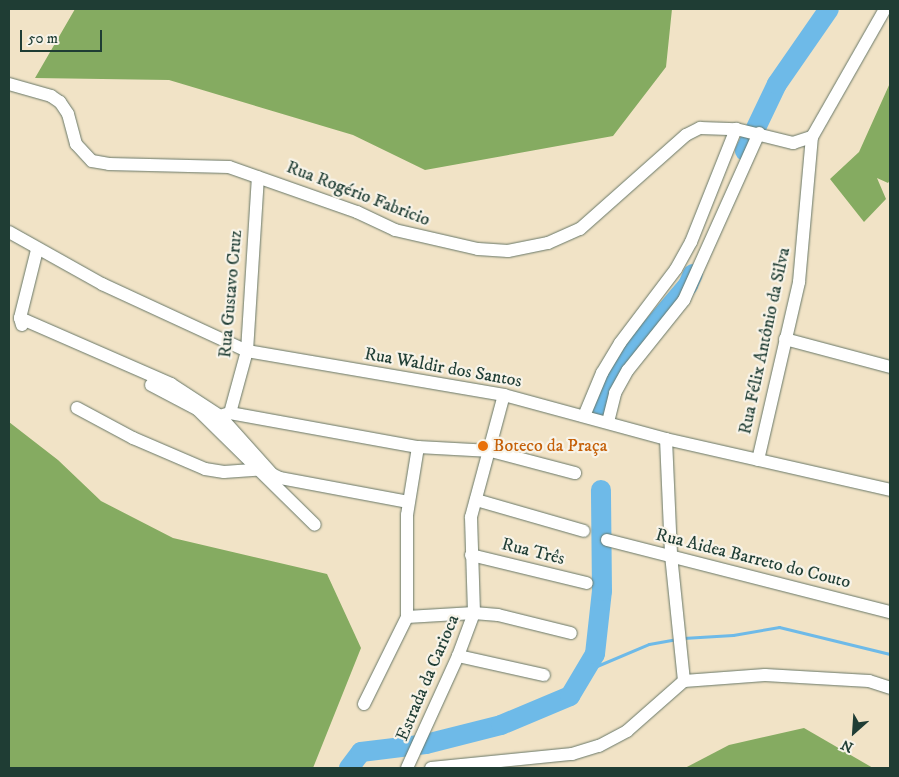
<!DOCTYPE html>
<html>
<head>
<meta charset="utf-8">
<style>
  body { margin:0 }
  #map { position:relative; width:899px; height:777px; overflow:hidden; background:#f1e3c6; font-family:"IM FELL DW Pica",serif }
  div>[style] { position:absolute }
  [style*='--x'] { left:calc(var(--x)*1px); top:calc(var(--y)*1px); width:calc(var(--w)*1px); rotate:calc(var(--a)*1deg) }
  .forest>* { inset:0; background:#85ab61 }
  .stream>* { height:3px; margin:-1.5px; padding:0 1.5px; transform-origin:1.5px; border-radius:1.5px; background:#6ebae8 }
  .river>* { height:20px; margin:-10px; padding:0 10px; transform-origin:10px; border-radius:10px; background:#6ebae8 }
  .roads { filter:drop-shadow(0 0 1px #687767) drop-shadow(0 0 1px #687767) }
  .minor>* { height:12px; margin:-6px; padding:0 6px; transform-origin:6px; border-radius:6px; background:#fff }
  .dots>* { width:14px; height:14px; translate:-50% -50%; box-sizing:border-box; border:2px solid #f7f3e8; border-radius:50% }
  span { translate:-50% -50%; white-space:nowrap; text-align:center; line-height:1.15; -webkit-text-stroke:4.5px #f7f3e8; paint-order:stroke }
  .street-label { font-size:18px; color:#1f3d34 }
  .food-label { font-size:18px; color:#c56008 }
  .left { translate:0 -50%; text-align:left }
  .frame { position:absolute; inset:0; border:10px solid #1f3d34; pointer-events:none }
  .north { position:absolute; left:829px; top:707px; width:50px; height:50px; -webkit-text-stroke:4px #f7f3e8; paint-order:stroke; rotate:206deg; font-size:14px; font-weight:700; line-height:20px; text-align:center; color:#1f3d34 }
  .north::after { content:''; display:block; margin:auto; width:18px; height:22px; background:#1f3d34; clip-path:polygon(50% 0,100% 100%,50% 72%,0 100%) }
  .scale { position:absolute; left:20px; top:30px; width:82px; height:22px; box-sizing:border-box; border:2px solid #1f3d34; border-top:0; padding-left:6px; font-size:15px; line-height:18px; white-space:nowrap; color:#1f3d34; -webkit-text-stroke:4px #f7f3e8; paint-order:stroke }
</style>
</head>
<body>
<div id="map">
  <div class="forest">
    <i style="clip-path:polygon(75px 9px,672px 9px,666px 67px,613px 136px,425px 170px,353px 135px,169px 80px,35px 78px)"></i>
    <i style="clip-path:polygon(890px 83px,890px 180px,888px 183px,877px 178px,886px 199px,864px 222px,830px 179px,859px 152px)"></i>
    <i style="clip-path:polygon(9px 422px,58px 460px,101px 501px,173px 538px,327px 574px,361px 648px,313px 768px,9px 768px)"></i>
    <i style="clip-path:polygon(804px 728px,873px 768px,685px 768px,729px 745px)"></i>
  </div>
  <div class="stream">
    <i style="--x:683;--y:638;--w:50;--a:-3.4"></i>
    <i style="--x:733;--y:635;--w:47;--a:-9.9"></i>
    <i style="--x:779;--y:627;--w:114;--a:13.7"></i>
    <i style="--x:585;--y:671;--w:69;--a:-22.9"></i>
    <i style="--x:649;--y:644;--w:27;--a:-10"></i>
  </div>
  <div class="river">
    <i style="--x:745;--y:151;--w:74;--a:-64.5"></i>
    <i style="--x:777;--y:84;--w:91;--a:-55.3"></i>
    <i style="--x:599;--y:407;--w:75;--a:-58"></i>
    <i style="--x:639;--y:343;--w:76;--a:-49.8"></i>
    <i style="--x:688;--y:285;--w:12;--a:-66"></i>
    <i style="--x:349;--y:768;--w:20;--a:-53"></i>
    <i style="--x:361;--y:752;--w:65;--a:-7"></i>
    <i style="--x:426;--y:744;--w:77;--a:-14.2"></i>
    <i style="--x:501;--y:725;--w:75;--a:-22.8"></i>
    <i style="--x:570;--y:696;--w:49;--a:-59.2"></i>
    <i style="--x:595;--y:654;--w:63;--a:-83.7"></i>
    <i style="--x:602;--y:591;--w:101;--a:-90.6"></i>
  </div>
  <div class="roads">
    <div class="minor">
      <i style="--x:9;--y:84;--w:44;--a:15.9"></i>
      <i style="--x:51;--y:96;--w:11;--a:34"></i>
      <i style="--x:60;--y:102;--w:14;--a:56"></i>
      <i style="--x:68;--y:114;--w:31;--a:75"></i>
      <i style="--x:76;--y:144;--w:23;--a:47"></i>
      <i style="--x:92;--y:161;--w:17;--a:10"></i>
      <i style="--x:109;--y:164;--w:120;--a:1.4"></i>
      <i style="--x:229;--y:167;--w:136;--a:19.4"></i>
      <i style="--x:357;--y:212;--w:42;--a:25.3"></i>
      <i style="--x:395;--y:230;--w:85;--a:12.9"></i>
      <i style="--x:478;--y:249;--w:30;--a:4"></i>
      <i style="--x:508;--y:251;--w:41;--a:-11.3"></i>
      <i style="--x:548;--y:243;--w:35;--a:-24"></i>
      <i style="--x:580;--y:229;--w:142;--a:-41.6"></i>
      <i style="--x:686;--y:135;--w:16;--a:-27"></i>
      <i style="--x:700;--y:128;--w:36;--a:2"></i>
      <i style="--x:736;--y:129;--w:59;--a:13.8"></i>
      <i style="--x:793;--y:143;--w:20;--a:-18"></i>
      <i style="--x:9;--y:232;--w:107;--a:29.2"></i>
      <i style="--x:102;--y:284;--w:160;--a:24.8"></i>
      <i style="--x:247;--y:351;--w:261;--a:9.7"></i>
      <i style="--x:504;--y:395;--w:168;--a:15.2"></i>
      <i style="--x:666;--y:439;--w:230;--a:12.8"></i>
      <i style="--x:20;--y:318;--w:165;--a:23.6"></i>
      <i style="--x:171;--y:384;--w:59;--a:33.1"></i>
      <i style="--x:220;--y:416;--w:10;--a:-17"></i>
      <i style="--x:230;--y:413;--w:191;--a:10.3"></i>
      <i style="--x:418;--y:447;--w:73;--a:3.1"></i>
      <i style="--x:491;--y:451;--w:87;--a:14.7"></i>
      <i style="--x:22;--y:325;--w:7;--a:-106"></i>
      <i style="--x:20;--y:318;--w:70;--a:-76"></i>
      <i style="--x:785;--y:339;--w:109;--a:14.9"></i>
      <i style="--x:151;--y:385;--w:52;--a:27.6"></i>
      <i style="--x:197;--y:409;--w:165;--a:44.5"></i>
      <i style="--x:77;--y:408;--w:64;--a:28.2"></i>
      <i style="--x:133;--y:438;--w:78;--a:23.3"></i>
      <i style="--x:205;--y:469;--w:19;--a:9"></i>
      <i style="--x:224;--y:472;--w:32;--a:-4"></i>
      <i style="--x:230;--y:413;--w:64;--a:-74.7"></i>
      <i style="--x:247;--y:351;--w:174;--a:-86.4"></i>
      <i style="--x:584;--y:416;--w:47;--a:-67.3"></i>
      <i style="--x:602;--y:373;--w:35;--a:-59"></i>
      <i style="--x:620;--y:343;--w:93;--a:-52.9"></i>
      <i style="--x:676;--y:269;--w:31;--a:-61"></i>
      <i style="--x:691;--y:242;--w:122;--a:-68.3"></i>
      <i style="--x:217;--y:420;--w:5;--a:-53"></i>
      <i style="--x:220;--y:416;--w:78;--a:48.1"></i>
      <i style="--x:272;--y:474;--w:9;--a:27"></i>
      <i style="--x:280;--y:478;--w:130;--a:10.6"></i>
      <i style="--x:608;--y:422;--w:30;--a:-76"></i>
      <i style="--x:615;--y:393;--w:26;--a:-61"></i>
      <i style="--x:628;--y:370;--w:90;--a:-51.3"></i>
      <i style="--x:684;--y:300;--w:183;--a:-65.8"></i>
      <i style="--x:666;--y:439;--w:116;--a:87.5"></i>
      <i style="--x:671;--y:555;--w:127;--a:84.1"></i>
      <i style="--x:758;--y:460;--w:183;--a:-77"></i>
      <i style="--x:799;--y:282;--w:146;--a:-84.9"></i>
      <i style="--x:812;--y:137;--w:147;--a:-60.3"></i>
      <i style="--x:476;--y:500;--w:112;--a:16"></i>
      <i style="--x:607;--y:540;--w:292;--a:14.3"></i>
      <i style="--x:471;--y:555;--w:119;--a:13.6"></i>
      <i style="--x:407;--y:617;--w:67;--a:-3.4"></i>
      <i style="--x:474;--y:613;--w:24;--a:5"></i>
      <i style="--x:498;--y:615;--w:75;--a:13.9"></i>
      <i style="--x:458;--y:656;--w:88;--a:12.5"></i>
      <i style="--x:364;--y:704;--w:97;--a:-63.7"></i>
      <i style="--x:407;--y:617;--w:102;--a:-90"></i>
      <i style="--x:407;--y:515;--w:69;--a:-80.8"></i>
      <i style="--x:407;--y:768;--w:123;--a:-65.5"></i>
      <i style="--x:458;--y:656;--w:46;--a:-69.6"></i>
      <i style="--x:474;--y:613;--w:96;--a:-91.8"></i>
      <i style="--x:471;--y:517;--w:126;--a:-74.9"></i>
      <i style="--x:431;--y:768;--w:142;--a:-5.7"></i>
      <i style="--x:572;--y:754;--w:28;--a:-17"></i>
      <i style="--x:599;--y:746;--w:32;--a:-28"></i>
      <i style="--x:627;--y:731;--w:76;--a:-41.3"></i>
      <i style="--x:684;--y:681;--w:81;--a:-4.2"></i>
      <i style="--x:765;--y:675;--w:104;--a:3.3"></i>
      <i style="--x:869;--y:681;--w:22;--a:18"></i>
    </div>
  </div>
  <div class="dots">
    <i style="left:483px;top:446px;background:#e8710a"></i>
  </div>
  <div class="street-label">
    <span style="left:358px;top:194px;rotate:21deg">Rua Rogério Fabricio</span>
    <span style="left:231px;top:294px;rotate:-85deg">Rua Gustavo Cruz</span>
    <span style="left:765px;top:341px;rotate:-78deg">Rua Félix Antônio da Silva</span>
    <span style="left:443px;top:368px;rotate:10deg">Rua Waldir dos Santos</span>
    <span style="left:533px;top:552px;rotate:14deg">Rua Três</span>
    <span style="left:753px;top:559px;rotate:14deg">Rua Aidea Barreto do Couto</span>
    <span style="left:428px;top:678px;rotate:-67deg">Estrada da Carioca</span>
  </div>
  <div class="food-label">
    <span class="left" style="left:493px;top:446px">Boteco da Praça</span>
  </div>
  <div class="frame"></div>
  <div class="north">N</div>
  <div class="scale">50 m</div>
</div>
</body>
</html>
